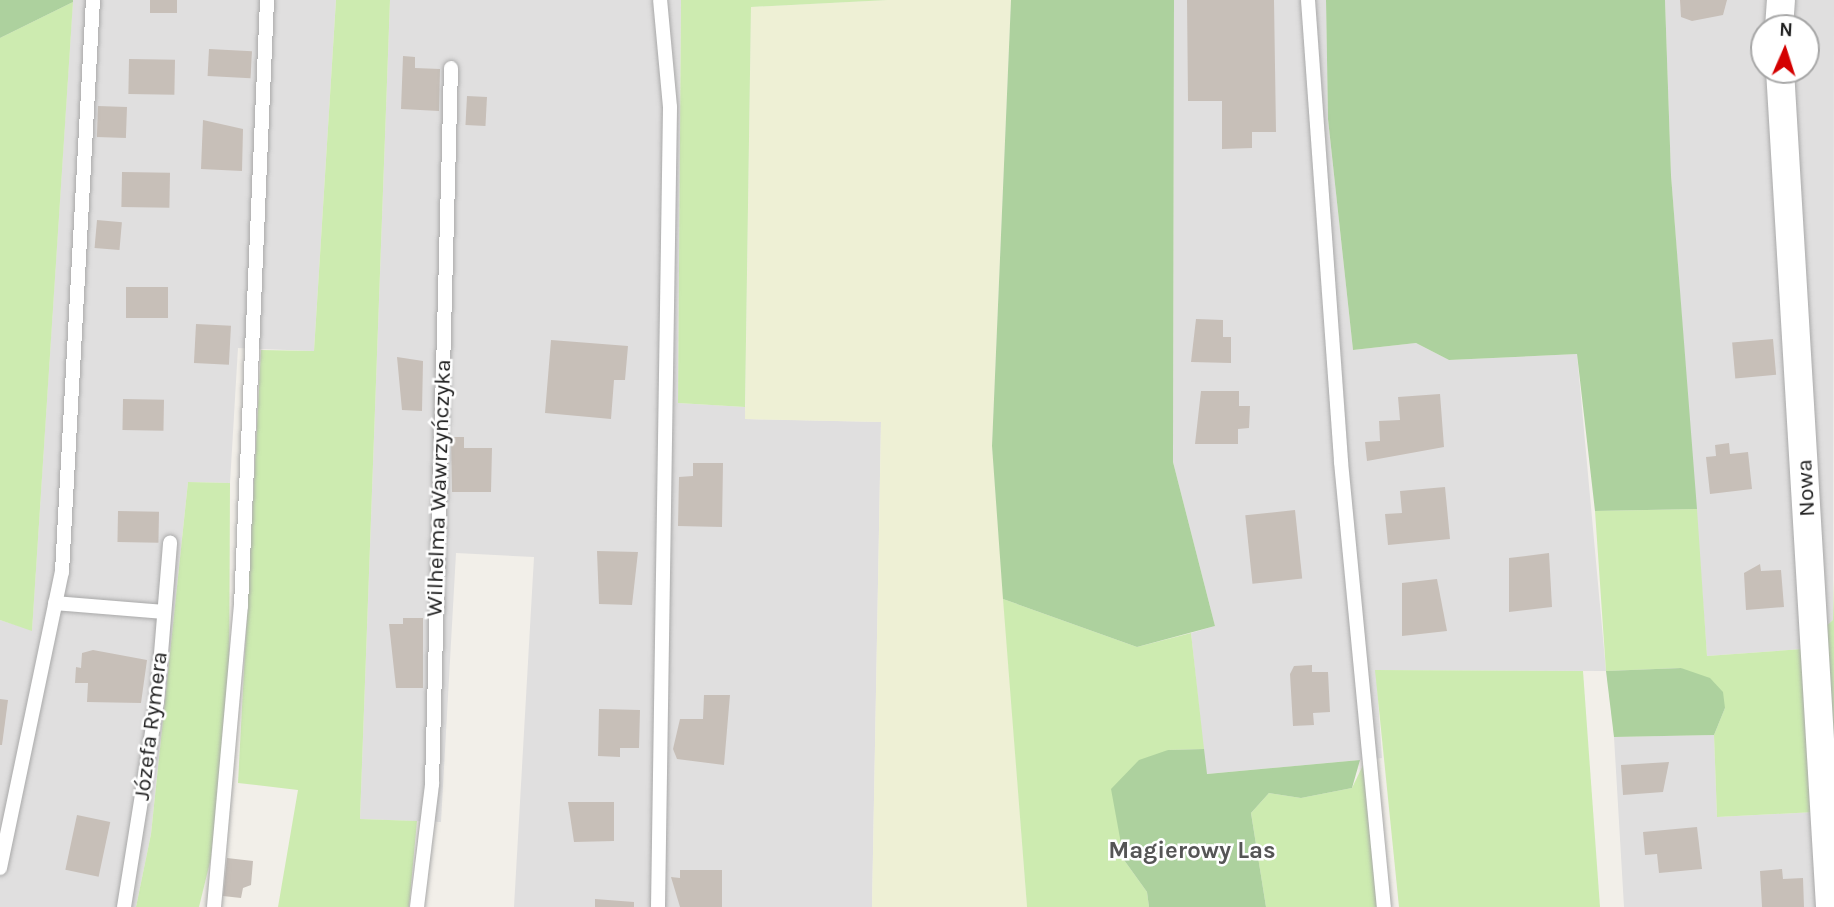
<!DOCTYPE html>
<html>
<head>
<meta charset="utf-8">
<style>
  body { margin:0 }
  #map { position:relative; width:1834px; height:907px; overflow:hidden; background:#f2efe9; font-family:Karla,sans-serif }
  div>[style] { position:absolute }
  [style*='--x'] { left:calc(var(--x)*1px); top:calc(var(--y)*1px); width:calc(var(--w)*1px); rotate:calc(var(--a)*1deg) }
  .residential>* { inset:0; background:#e0dfdf }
  .farmland>* { inset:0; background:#eef0d5 }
  .grass>* { inset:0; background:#cdebb0 }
  .forest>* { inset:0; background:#add19e }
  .building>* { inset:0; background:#c7bfb8; transform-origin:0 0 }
  .roads { filter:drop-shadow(0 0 2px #a9a9a9) drop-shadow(0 0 2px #a9a9a9) }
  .lane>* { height:14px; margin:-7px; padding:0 7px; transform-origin:7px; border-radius:7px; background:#fff }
  .street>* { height:28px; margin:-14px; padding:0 14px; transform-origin:14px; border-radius:14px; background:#fff }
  span { translate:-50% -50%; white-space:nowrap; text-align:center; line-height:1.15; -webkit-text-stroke:5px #fff; paint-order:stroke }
  .street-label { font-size:23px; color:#222 }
  .neighbourhood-label { font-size:24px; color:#555; font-weight:700 }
  .north { position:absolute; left:1750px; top:14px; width:70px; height:70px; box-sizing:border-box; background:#fff; border:2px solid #a7a7a7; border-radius:50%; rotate:3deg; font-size:19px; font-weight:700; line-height:28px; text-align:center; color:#222 }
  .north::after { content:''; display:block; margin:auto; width:24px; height:32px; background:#d40000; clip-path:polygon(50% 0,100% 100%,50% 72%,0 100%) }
</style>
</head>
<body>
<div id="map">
  <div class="residential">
    <i style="clip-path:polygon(73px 0,336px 0,314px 351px,238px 348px,230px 483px,188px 482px,151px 834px,136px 907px,0 907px,0 620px,32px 630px)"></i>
    <i style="clip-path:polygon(390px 0,681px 0,678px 403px,745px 407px,746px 419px,881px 422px,872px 907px,514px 907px,534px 557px,456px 553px,441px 822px,360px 819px)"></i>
    <i style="clip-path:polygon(1174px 0,1326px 0,1328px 119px,1353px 350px,1416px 343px,1449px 360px,1577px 354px,1606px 671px,1376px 670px,1382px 758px,1206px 774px,1191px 633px,1215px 626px,1173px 462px)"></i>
    <i style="clip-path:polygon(evenodd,1665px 0,1834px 0,1833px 620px,1803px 649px,1707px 656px,1671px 175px,1665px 0,1764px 28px,1806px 28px,1806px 70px,1764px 70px,1764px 28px)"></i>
    <i style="clip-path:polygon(1714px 735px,1717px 817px,1815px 812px,1834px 907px,1624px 907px,1614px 737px)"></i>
  </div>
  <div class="farmland">
    <i style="clip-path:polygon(888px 0,1011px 0,992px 446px,1027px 907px,872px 907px,881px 422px,745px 419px,751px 7px)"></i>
  </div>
  <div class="grass">
    <i style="clip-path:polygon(336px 0,390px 0,360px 819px,417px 821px,409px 907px,278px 907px,298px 790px,238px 783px,261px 350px,314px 351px)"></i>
    <i style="clip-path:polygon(681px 0,888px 0,751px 7px,745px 407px,678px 403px)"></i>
    <i style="clip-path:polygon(73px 2px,32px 631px,0 620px,0 38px)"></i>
    <i style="clip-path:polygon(188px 482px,230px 483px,229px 705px,211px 858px,199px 907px,136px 907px,151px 834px)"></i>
    <i style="clip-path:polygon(1697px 509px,1707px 656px,1803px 649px,1815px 812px,1717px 817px,1714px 735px,1725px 708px,1681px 668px,1606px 671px,1595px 511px)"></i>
    <i style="clip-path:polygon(1834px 579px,1834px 762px,1823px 629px,1833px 620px)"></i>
    <i style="clip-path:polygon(1003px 599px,1137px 647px,1191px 633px,1204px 749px,1168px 750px,1124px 860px,1147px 892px,1149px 907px,1027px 907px)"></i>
    <i style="clip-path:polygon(1375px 670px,1583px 671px,1600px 907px,1399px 907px)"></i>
    <i style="clip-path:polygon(1366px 759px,1379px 907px,1266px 907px,1251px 813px,1269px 793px,1301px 798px,1352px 788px)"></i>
  </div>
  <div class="forest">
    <i style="clip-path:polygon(0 0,73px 0,73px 2px,0 38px)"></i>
    <i style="clip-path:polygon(1011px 0,1174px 0,1173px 462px,1215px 626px,1137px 647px,1003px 599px,992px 446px)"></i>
    <i style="clip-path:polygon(1326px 0,1665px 0,1671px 175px,1697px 509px,1595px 511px,1577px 354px,1449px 360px,1416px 343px,1353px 350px,1328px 119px)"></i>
    <i style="clip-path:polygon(1681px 668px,1710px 678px,1723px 692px,1725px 708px,1714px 735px,1614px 737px,1606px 671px)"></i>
    <i style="clip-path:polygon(1204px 749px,1207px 774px,1360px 760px,1352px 788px,1301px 798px,1269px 793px,1251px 813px,1266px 907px,1149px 907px,1147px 892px,1124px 860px,1111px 789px,1139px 760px,1168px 750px)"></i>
  </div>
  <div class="building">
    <i style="left:150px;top:0;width:27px;height:13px"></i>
    <i style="clip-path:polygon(1187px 0,1274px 0,1276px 132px,1252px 132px,1252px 148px,1222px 149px,1222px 101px,1188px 101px)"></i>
    <i style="clip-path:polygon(1680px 0,1727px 0,1723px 15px,1692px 21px,1681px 17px)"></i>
    <i style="left:209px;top:49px;width:43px;height:27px;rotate:3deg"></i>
    <i style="clip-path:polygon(403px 56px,415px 57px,415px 68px,440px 69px,439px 111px,401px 109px)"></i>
    <i style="left:129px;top:59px;width:46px;height:35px;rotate:1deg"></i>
    <i style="left:467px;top:96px;width:20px;height:29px;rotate:3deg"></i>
    <i style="left:98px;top:106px;width:29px;height:31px;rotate:2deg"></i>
    <i style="clip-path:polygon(203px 120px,243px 129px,242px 171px,201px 169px)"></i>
    <i style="left:122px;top:172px;width:48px;height:35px;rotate:1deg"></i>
    <i style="left:97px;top:220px;width:25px;height:28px;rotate:5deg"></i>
    <i style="left:126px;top:287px;width:42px;height:31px"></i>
    <i style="clip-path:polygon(1196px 319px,1223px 320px,1223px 337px,1231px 337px,1231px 363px,1191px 362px)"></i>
    <i style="left:196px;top:324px;width:35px;height:39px;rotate:3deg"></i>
    <i style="left:1773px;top:339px;width:36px;height:41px;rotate:85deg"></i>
    <i style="clip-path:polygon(551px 340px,628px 346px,625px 380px,614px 380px,611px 419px,545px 413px)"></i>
    <i style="clip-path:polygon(397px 357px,423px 361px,422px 411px,402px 410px)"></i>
    <i style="clip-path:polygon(1201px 391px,1239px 391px,1239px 406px,1250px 406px,1249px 428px,1238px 429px,1238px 444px,1195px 444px)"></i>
    <i style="clip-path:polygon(1440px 394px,1444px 447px,1367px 461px,1365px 442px,1380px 441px,1379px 421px,1400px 420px,1398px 397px)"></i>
    <i style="left:123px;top:399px;width:41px;height:31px;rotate:1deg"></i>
    <i style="clip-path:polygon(451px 437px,464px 437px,464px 448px,492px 448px,491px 492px,452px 492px)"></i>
    <i style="clip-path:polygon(1729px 443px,1730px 454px,1748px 452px,1752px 489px,1710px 494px,1706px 457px,1716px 456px,1715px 445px)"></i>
    <i style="clip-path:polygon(693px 463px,723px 463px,722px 527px,678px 526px,679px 477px,693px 476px)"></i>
    <i style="clip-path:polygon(1445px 487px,1450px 539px,1388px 545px,1385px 514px,1402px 513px,1400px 491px)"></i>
    <i style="left:1295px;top:510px;width:69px;height:50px;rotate:84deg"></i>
    <i style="left:118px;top:511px;width:41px;height:31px;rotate:1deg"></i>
    <i style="clip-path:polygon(597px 551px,638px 552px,632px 605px,599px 604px)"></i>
    <i style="clip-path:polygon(1549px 553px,1552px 607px,1509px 612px,1509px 558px)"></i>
    <i style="clip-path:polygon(1760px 564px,1761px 571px,1781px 570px,1784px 607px,1746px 610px,1744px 573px)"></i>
    <i style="clip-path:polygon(1437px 579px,1447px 631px,1402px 636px,1402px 583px)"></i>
    <i style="clip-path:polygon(403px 618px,423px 618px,423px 688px,396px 688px,389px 624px,403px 624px)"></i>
    <i style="clip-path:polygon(93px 650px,147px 660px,141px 703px,87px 702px,88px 683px,75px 683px,76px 667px,81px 668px,82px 653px)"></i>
    <i style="clip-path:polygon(1312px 665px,1312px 672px,1328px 672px,1330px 712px,1313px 713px,1314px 725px,1293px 726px,1290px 674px,1294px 666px)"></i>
    <i style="clip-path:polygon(704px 695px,730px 695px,724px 765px,677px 759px,673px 749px,680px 719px,703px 719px)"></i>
    <i style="clip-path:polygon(0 699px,8px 700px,2px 745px,0 745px)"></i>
    <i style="clip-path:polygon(599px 709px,640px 710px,639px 748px,620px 748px,620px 757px,598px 756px)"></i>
    <i style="clip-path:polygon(1669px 762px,1663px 792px,1623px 795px,1621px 765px)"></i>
    <i style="clip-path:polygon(568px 802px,614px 802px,614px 841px,574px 842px)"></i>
    <i style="left:77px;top:815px;width:34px;height:56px;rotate:12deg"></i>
    <i style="clip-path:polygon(1697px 827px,1702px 869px,1659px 873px,1657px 854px,1645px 855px,1643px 832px)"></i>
    <i style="clip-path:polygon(227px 858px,253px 861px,251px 885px,243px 888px,241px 898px,223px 896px)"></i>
    <i style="clip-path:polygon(1782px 869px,1783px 879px,1803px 878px,1804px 907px,1762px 907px,1760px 871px)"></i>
    <i style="clip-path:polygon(680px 870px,722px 870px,722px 907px,680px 907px,671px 877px,680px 878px)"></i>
    <i style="clip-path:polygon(595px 899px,634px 902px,634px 907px,595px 907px)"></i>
  </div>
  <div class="roads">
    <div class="lane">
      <i style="--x:1308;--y:0;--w:463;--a:85.9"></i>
      <i style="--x:1341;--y:462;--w:447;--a:84.5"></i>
      <i style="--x:55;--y:603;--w:109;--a:4.7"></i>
      <i style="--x:0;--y:868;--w:302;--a:-78.2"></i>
      <i style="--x:62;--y:572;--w:573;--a:-86.9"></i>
      <i style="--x:124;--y:907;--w:208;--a:-80.9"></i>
      <i style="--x:157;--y:702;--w:160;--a:-85.3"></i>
      <i style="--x:214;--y:907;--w:302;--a:-84.9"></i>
      <i style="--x:241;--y:606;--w:607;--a:-87.54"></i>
      <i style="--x:417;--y:907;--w:124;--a:-83"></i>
      <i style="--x:432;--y:784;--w:716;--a:-88.48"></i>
      <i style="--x:658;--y:907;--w:800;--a:-89.14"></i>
      <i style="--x:670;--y:107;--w:107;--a:-95.3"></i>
    </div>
    <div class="street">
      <i style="--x:1779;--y:28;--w:28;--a:-86"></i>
      <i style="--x:1780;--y:70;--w:838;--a:86.58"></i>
    </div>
  </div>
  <div class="street-label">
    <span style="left:439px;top:488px;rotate:-88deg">Wilhelma Wawrzyńczyka</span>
    <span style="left:1806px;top:488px;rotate:-93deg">Nowa</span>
    <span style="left:151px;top:726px;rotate:-83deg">Józefa Rymera</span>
  </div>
  <div class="neighbourhood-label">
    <span style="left:1192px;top:851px">Magierowy Las</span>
  </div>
  <div class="north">N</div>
</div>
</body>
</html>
